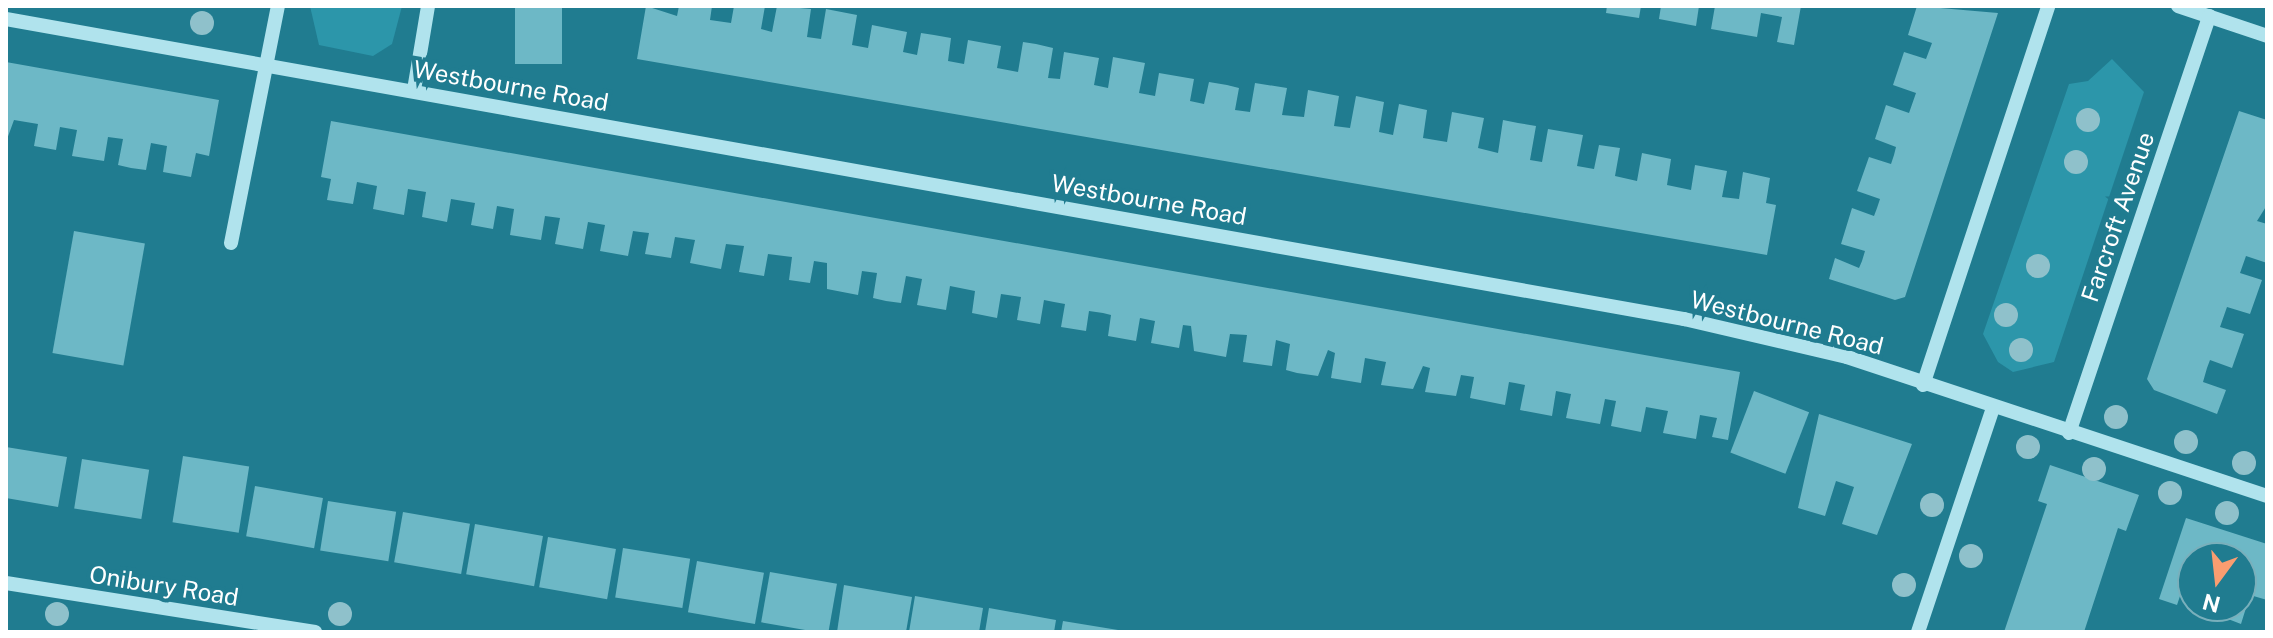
<!DOCTYPE html>
<html>
<head>
<meta charset="utf-8">
<style>
  body { margin:0 }
  #map { position:relative; width:2273px; height:638px; overflow:hidden; background:#207c90; font-family:"Public Sans",sans-serif }
  div>[style] { position:absolute }
  [style*='--x'] { left:calc(var(--x)*1px); top:calc(var(--y)*1px); width:calc(var(--w)*1px); rotate:calc(var(--a)*1deg) }
  .green>* { inset:0; background:#2c96aa }
  .building>* { inset:0; background:#6db8c6; transform-origin:0 0 }
  .minor>* { height:14px; margin:-7px; padding:0 7px; transform-origin:7px; border-radius:7px; background:#b0e3ed }
  .trees>* { width:24px; height:24px; margin:-12px; border-radius:50%; background:#8fc1cb }
  span { translate:-50% -50%; white-space:nowrap; text-align:center; line-height:1.15; -webkit-text-stroke:8px #207c90; paint-order:stroke }
  .street-label { font-size:24px; color:#fff }
  .frame { position:absolute; inset:0; border:8px solid #fff; pointer-events:none }
  .north { position:absolute; left:2177px; top:542px; width:80px; height:80px; box-sizing:border-box; background:#207c90; border:2px solid #79b0bc; border-radius:50%; rotate:195deg; font-size:22px; font-weight:700; line-height:32px; text-align:center; color:#fff }
  .north::after { content:''; display:block; margin:auto; width:28px; height:36px; background:#fa9d70; clip-path:polygon(50% 0,100% 100%,50% 72%,0 100%) }
</style>
</head>
<body>
<div id="map">
  <div class="green">
    <i style="clip-path:polygon(310px 6px,402px 6px,392px 44px,373px 56px,319px 45px)"></i>
    <i style="clip-path:polygon(2112px 59px,2144px 92px,2054px 362px,2013px 372px,1998px 362px,1983px 334px,2069px 84px,2088px 81px)"></i>
  </div>
  <div class="building">
    <i style="left:515px;top:6px;width:47px;height:58px"></i>
    <i style="clip-path:polygon(646px 6px,677px 16px,679px 6px,712px 6px,710px 20px,731px 23px,734px 6px,765px 6px,761px 29px,772px 32px,777px 6px,811px 9px,807px 37px,821px 39px,826px 9px,857px 15px,852px 45px,868px 48px,872px 25px,907px 32px,903px 52px,917px 55px,921px 33px,934px 35px,951px 38px,948px 61px,964px 64px,968px 40px,1001px 46px,997px 68px,1018px 72px,1023px 42px,1036px 44px,1053px 48px,1048px 78px,1060px 79px,1064px 52px,1099px 58px,1094px 85px,1108px 88px,1113px 57px,1145px 63px,1139px 93px,1155px 96px,1159px 73px,1194px 79px,1190px 101px,1204px 104px,1209px 82px,1227px 85px,1239px 88px,1235px 110px,1250px 112px,1255px 83px,1287px 88px,1282px 115px,1304px 117px,1308px 90px,1339px 96px,1334px 126px,1350px 128px,1356px 96px,1384px 102px,1379px 132px,1393px 135px,1399px 104px,1427px 110px,1423px 138px,1447px 142px,1452px 112px,1484px 118px,1478px 148px,1498px 153px,1503px 120px,1518px 123px,1536px 126px,1530px 160px,1542px 162px,1548px 129px,1583px 135px,1577px 166px,1594px 169px,1599px 145px,1620px 148px,1615px 176px,1637px 181px,1642px 153px,1671px 159px,1667px 185px,1691px 190px,1695px 165px,1727px 171px,1722px 197px,1739px 199px,1743px 172px,1770px 178px,1766px 203px,1776px 205px,1767px 255px,637px 59px)"></i>
    <i style="clip-path:polygon(1607px 6px,1641px 6px,1639px 18px,1606px 13px)"></i>
    <i style="clip-path:polygon(1661px 6px,1699px 6px,1696px 26px,1659px 19px)"></i>
    <i style="clip-path:polygon(1715px 6px,1801px 6px,1794px 45px,1777px 42px,1782px 17px,1761px 13px,1757px 37px,1711px 29px)"></i>
    <i style="clip-path:polygon(1917px 6px,1998px 13px,1905px 297px,1895px 300px,1829px 279px,1835px 258px,1859px 268px,1862px 261px,1865px 251px,1841px 244px,1852px 208px,1874px 216px,1877px 208px,1880px 199px,1857px 191px,1869px 157px,1891px 164px,1894px 155px,1896px 147px,1875px 139px,1886px 105px,1909px 113px,1916px 93px,1893px 85px,1904px 52px,1926px 59px,1932px 43px,1908px 35px)"></i>
    <i style="clip-path:polygon(6px 62px,219px 100px,209px 156px,196px 153px,191px 177px,163px 172px,167px 146px,151px 143px,146px 170px,131px 168px,118px 165px,123px 139px,108px 137px,104px 161px,72px 156px,77px 130px,60px 127px,56px 150px,34px 146px,38px 124px,14px 120px,6px 142px)"></i>
    <i style="clip-path:polygon(2239px 111px,2267px 120px,2267px 205px,2257px 221px,2267px 224px,2267px 263px,2246px 256px,2240px 273px,2262px 280px,2250px 314px,2227px 307px,2220px 327px,2244px 334px,2232px 368px,2210px 360px,2207px 368px,2203px 382px,2226px 390px,2217px 414px,2154px 390px,2147px 379px)"></i>
    <i style="clip-path:polygon(331px 121px,1740px 372px,1728px 440px,1712px 437px,1717px 418px,1700px 415px,1696px 439px,1663px 433px,1668px 411px,1646px 407px,1641px 432px,1611px 426px,1616px 401px,1605px 399px,1600px 424px,1566px 418px,1571px 394px,1556px 391px,1552px 416px,1520px 410px,1525px 385px,1515px 383px,1509px 382px,1505px 405px,1470px 398px,1474px 377px,1461px 375px,1456px 396px,1425px 392px,1430px 368px,1423px 366px,1413px 389px,1381px 385px,1386px 362px,1365px 358px,1361px 383px,1331px 378px,1335px 353px,1328px 350px,1318px 376px,1297px 373px,1286px 370px,1290px 344px,1276px 340px,1272px 366px,1243px 362px,1247px 335px,1230px 334px,1226px 357px,1194px 351px,1191px 326px,1183px 325px,1179px 348px,1151px 343px,1155px 321px,1140px 318px,1136px 341px,1108px 336px,1111px 315px,1103px 313px,1089px 311px,1086px 331px,1061px 327px,1065px 304px,1054px 302px,1044px 300px,1040px 324px,1017px 320px,1021px 297px,1001px 294px,997px 318px,972px 313px,975px 291px,950px 286px,946px 310px,917px 305px,922px 279px,906px 276px,901px 303px,886px 301px,873px 298px,877px 273px,862px 271px,858px 295px,827px 289px,827px 263px,814px 261px,810px 283px,789px 280px,792px 257px,768px 254px,764px 276px,739px 272px,744px 246px,726px 244px,721px 269px,690px 263px,695px 240px,675px 237px,671px 258px,645px 254px,649px 233px,640px 232px,633px 231px,628px 256px,600px 251px,605px 225px,588px 222px,583px 249px,555px 244px,560px 218px,545px 216px,541px 240px,510px 235px,514px 209px,497px 206px,493px 229px,471px 225px,475px 203px,451px 199px,447px 222px,422px 217px,426px 192px,408px 189px,404px 215px,373px 209px,377px 186px,357px 182px,353px 204px,327px 200px,331px 179px,321px 177px)"></i>
    <i style="left:74px;top:231px;width:72px;height:124px;rotate:10deg"></i>
    <i style="left:1754px;top:391px;width:59px;height:66px;rotate:21deg"></i>
    <i style="clip-path:polygon(1819px 414px,1912px 444px,1877px 535px,1842px 524px,1854px 487px,1836px 481px,1825px 516px,1798px 508px)"></i>
    <i style="clip-path:polygon(6px 447px,67px 457px,58px 507px,6px 498px)"></i>
    <i style="left:183px;top:456px;width:67px;height:67px;rotate:9deg"></i>
    <i style="left:82px;top:459px;width:68px;height:50px;rotate:9deg"></i>
    <i style="clip-path:polygon(2050px 465px,2139px 495px,2126px 531px,2118px 528px,2084px 632px,2004px 632px,2047px 504px,2038px 501px)"></i>
    <i style="left:255px;top:486px;width:69px;height:51px;rotate:10deg"></i>
    <i style="left:328px;top:501px;width:69px;height:50px;rotate:9deg"></i>
    <i style="left:403px;top:512px;width:68px;height:51px;rotate:10deg"></i>
    <i style="clip-path:polygon(2186px 518px,2267px 544px,2267px 600px,2250px 595px,2241px 624px,2202px 609px,2241px 606px,2241px 558px,2193px 558px,2193px 577px,2187px 575px,2177px 605px,2159px 599px)"></i>
    <i style="left:475px;top:524px;width:69px;height:51px;rotate:10deg"></i>
    <i style="left:548px;top:537px;width:69px;height:51px;rotate:10deg"></i>
    <i style="left:623px;top:548px;width:68px;height:50px;rotate:9deg"></i>
    <i style="left:697px;top:561px;width:68px;height:52px;rotate:10deg"></i>
    <i style="left:770px;top:572px;width:68px;height:51px;rotate:10deg"></i>
    <i style="clip-path:polygon(844px 585px,912px 597px,906px 632px,837px 632px)"></i>
    <i style="clip-path:polygon(915px 596px,983px 608px,979px 632px,909px 632px)"></i>
    <i style="clip-path:polygon(989px 608px,1056px 620px,1054px 632px,985px 632px)"></i>
    <i style="clip-path:polygon(1063px 621px,1118px 630px,1118px 632px,1061px 632px)"></i>
  </div>
  <div class="minor">
    <i style="--x:2178;--y:6;--w:94;--a:18.6"></i>
    <i style="--x:6;--y:19;--w:1705;--a:10.14"></i>
    <i style="--x:1684;--y:319;--w:167;--a:13.1"></i>
    <i style="--x:1847;--y:357;--w:442;--a:18.3"></i>
    <i style="--x:414;--y:90;--w:85;--a:-80.5"></i>
    <i style="--x:231;--y:243;--w:242;--a:-78.8"></i>
    <i style="--x:1923;--y:385;--w:399;--a:-71.7"></i>
    <i style="--x:2069;--y:433;--w:440;--a:-71.4"></i>
    <i style="--x:6;--y:583;--w:313;--a:9"></i>
    <i style="--x:1918;--y:632;--w:236;--a:-71.5"></i>
  </div>
  <div class="trees">
    <i style="left:202px;top:23px"></i>
    <i style="left:2088px;top:120px"></i>
    <i style="left:2076px;top:162px"></i>
    <i style="left:2038px;top:266px"></i>
    <i style="left:2006px;top:315px"></i>
    <i style="left:2021px;top:350px"></i>
    <i style="left:2116px;top:417px"></i>
    <i style="left:2186px;top:442px"></i>
    <i style="left:2028px;top:447px"></i>
    <i style="left:2244px;top:463px"></i>
    <i style="left:2094px;top:469px"></i>
    <i style="left:2170px;top:493px"></i>
    <i style="left:1932px;top:505px"></i>
    <i style="left:2227px;top:513px"></i>
    <i style="left:1971px;top:556px"></i>
    <i style="left:1904px;top:585px"></i>
    <i style="left:57px;top:614px"></i>
    <i style="left:340px;top:614px"></i>
  </div>
  <div class="street-label">
    <span style="left:511px;top:86px;rotate:10deg">Westbourne Road</span>
    <span style="left:1149px;top:200px;rotate:10deg">Westbourne Road</span>
    <span style="left:2118px;top:217px;rotate:-71deg">Farcroft Avenue</span>
    <span style="left:1787px;top:323px;rotate:14deg">Westbourne Road</span>
    <span style="left:164px;top:586px;rotate:9deg">Onibury Road</span>
  </div>
  <div class="frame"></div>
  <div class="north">N</div>
</div>
</body>
</html>
